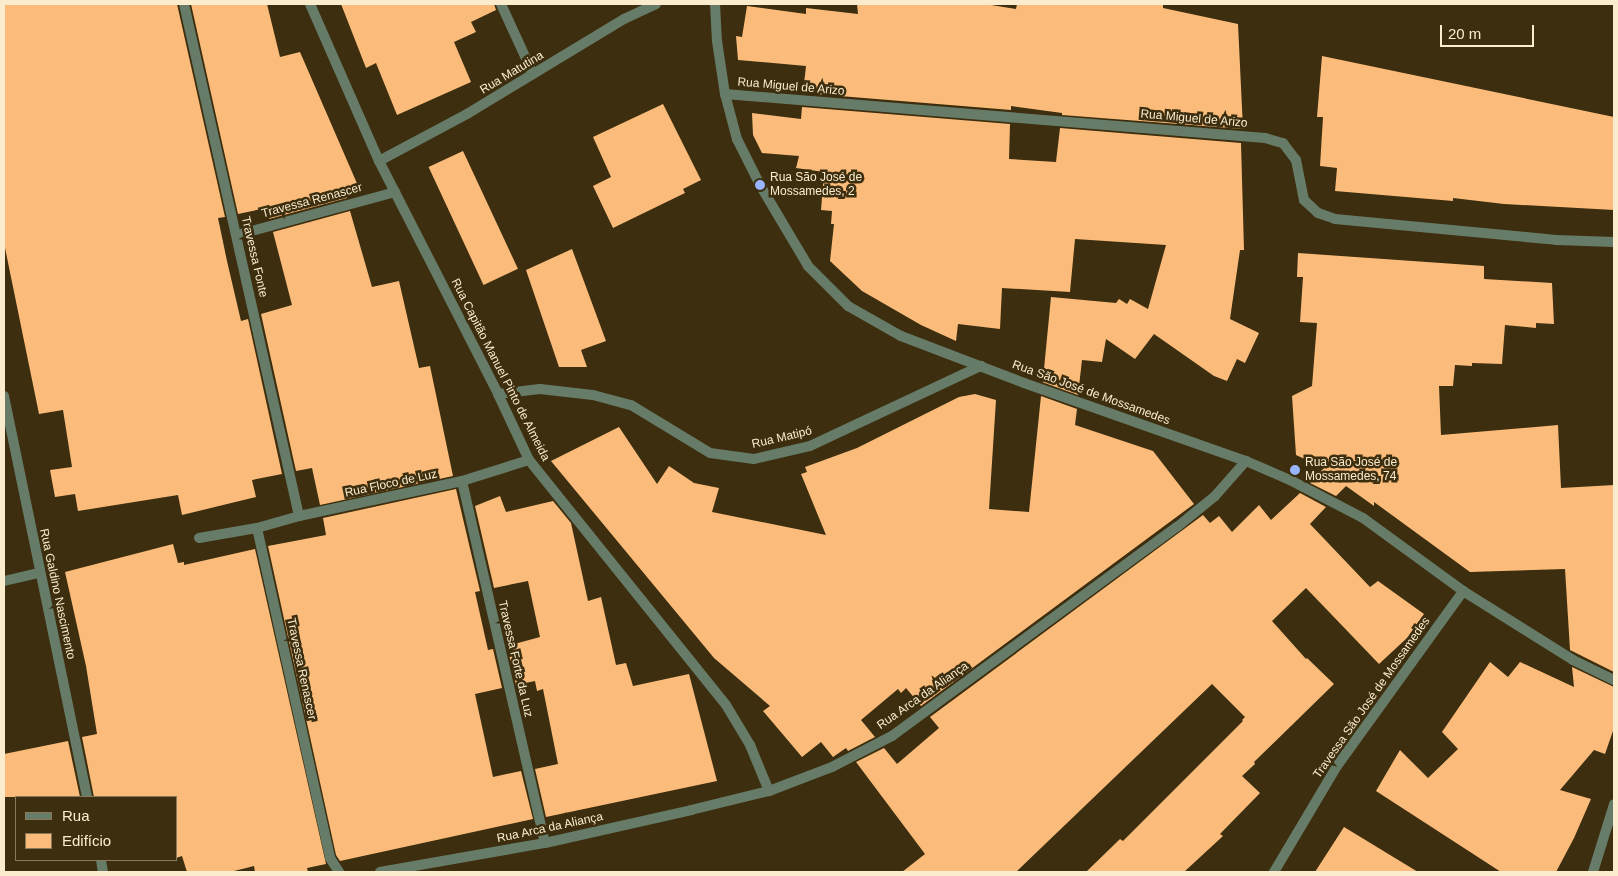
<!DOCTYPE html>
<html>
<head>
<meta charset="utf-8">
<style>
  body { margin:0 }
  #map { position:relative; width:1618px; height:876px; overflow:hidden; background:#3c2e0e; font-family:Arial,sans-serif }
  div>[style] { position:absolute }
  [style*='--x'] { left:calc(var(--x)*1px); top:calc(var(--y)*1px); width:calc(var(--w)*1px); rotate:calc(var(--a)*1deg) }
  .building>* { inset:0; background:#fbbc7b; transform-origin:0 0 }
  .minor>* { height:10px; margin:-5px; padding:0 5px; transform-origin:5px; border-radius:5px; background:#677c68 }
  .dots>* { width:14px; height:14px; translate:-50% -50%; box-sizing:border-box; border:2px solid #3c2e0e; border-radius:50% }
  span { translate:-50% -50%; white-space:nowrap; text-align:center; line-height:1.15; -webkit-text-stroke:5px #3c2e0e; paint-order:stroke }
  .street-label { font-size:12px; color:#faeccd }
  .poi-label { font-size:12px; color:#faeccd }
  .left { translate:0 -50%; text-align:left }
  .frame { position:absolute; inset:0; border:5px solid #faeccd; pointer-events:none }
  .legend { position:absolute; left:15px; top:796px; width:162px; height:65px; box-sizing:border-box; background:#3c2e0e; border:1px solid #887a5a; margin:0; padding:6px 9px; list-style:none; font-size:15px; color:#faeccd }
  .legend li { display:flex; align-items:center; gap:10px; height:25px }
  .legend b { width:25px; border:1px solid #887a5a }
  .scale { position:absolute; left:1440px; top:25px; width:94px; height:22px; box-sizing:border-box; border:2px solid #faeccd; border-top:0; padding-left:6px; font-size:15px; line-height:18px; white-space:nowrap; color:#faeccd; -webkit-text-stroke:4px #3c2e0e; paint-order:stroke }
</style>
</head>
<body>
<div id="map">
  <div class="building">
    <i style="clip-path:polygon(4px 4px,177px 4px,225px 217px,218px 218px,227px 261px,241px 321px,248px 319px,282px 474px,252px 480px,256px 497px,182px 515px,178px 495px,78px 511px,75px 494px,55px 497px,50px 470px,72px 467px,63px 410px,39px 414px,4px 243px)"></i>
    <i style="clip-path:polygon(191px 4px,267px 4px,280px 57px,300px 52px,359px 188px,345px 192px,347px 198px,269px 219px,266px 208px,238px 214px)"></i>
    <i style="clip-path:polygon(341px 4px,494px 4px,496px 10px,471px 22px,476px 32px,454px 42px,471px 82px,397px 115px,376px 63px,366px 68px)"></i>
    <i style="clip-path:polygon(857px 4px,985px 4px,1016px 9px,1017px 4px,1163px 4px,1163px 8px,1238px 24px,1243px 129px,1062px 115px,1062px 113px,1011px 106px,1011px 110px,803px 93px,806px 66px,738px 60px,736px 36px,742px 37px,747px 6px,806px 14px,806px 8px,858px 14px)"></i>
    <i style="clip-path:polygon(1322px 56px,1614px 117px,1614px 210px,1504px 204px,1453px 198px,1453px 201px,1335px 191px,1337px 168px,1320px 166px,1323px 117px,1317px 117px)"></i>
    <i style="clip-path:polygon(663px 104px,701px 180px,683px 189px,685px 193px,613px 228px,593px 186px,611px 177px,593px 137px)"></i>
    <i style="clip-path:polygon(802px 107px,1010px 124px,1009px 159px,1056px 162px,1060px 128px,1241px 143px,1244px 250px,1240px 250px,1230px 319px,1259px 333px,1245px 363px,1237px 359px,1227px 381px,1214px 376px,1154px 334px,1135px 359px,1106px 339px,1102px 362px,1082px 360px,1078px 395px,1042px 382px,1045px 381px,1043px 379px,1051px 297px,1116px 303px,1119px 299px,1127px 304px,1130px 299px,1148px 309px,1166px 245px,1075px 239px,1070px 292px,1002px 288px,1000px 329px,958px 324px,956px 341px,921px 325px,862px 291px,830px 261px,834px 224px,831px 224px,832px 211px,821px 210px,824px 172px,796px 168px,799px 156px,762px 153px,753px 135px,752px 113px,801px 119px)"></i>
    <i style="left:463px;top:151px;width:130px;height:38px;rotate:65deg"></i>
    <i style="clip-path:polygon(350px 211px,372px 287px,399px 281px,419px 368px,430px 366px,453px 476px,320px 505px,312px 468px,296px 471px,261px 314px,292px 305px,273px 232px)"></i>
    <i style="clip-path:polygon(572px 249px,606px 341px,581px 350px,587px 367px,559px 367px,526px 270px)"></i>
    <i style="clip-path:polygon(1298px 253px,1484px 266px,1484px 279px,1552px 283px,1554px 324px,1536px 323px,1536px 328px,1505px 325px,1502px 364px,1472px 363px,1472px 366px,1455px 365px,1453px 386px,1439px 386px,1441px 435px,1558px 425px,1561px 488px,1614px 485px,1614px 672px,1570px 650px,1565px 569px,1470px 572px,1374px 502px,1374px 506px,1346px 486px,1336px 496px,1310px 483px,1324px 468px,1296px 455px,1292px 396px,1312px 386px,1317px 323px,1300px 322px,1303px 277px,1297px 277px)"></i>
    <i style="clip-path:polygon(975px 394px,996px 400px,989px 509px,1029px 512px,1041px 396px,1077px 409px,1075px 425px,1153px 451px,1194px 504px,921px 706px,906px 688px,901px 693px,898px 689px,861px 720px,875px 737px,848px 751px,846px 748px,833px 757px,821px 742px,802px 757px,763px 711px,770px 706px,714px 658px,551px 461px,619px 427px,657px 484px,669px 466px,694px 483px,719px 488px,712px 512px,826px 535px,801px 474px,807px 472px,805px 467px,857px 448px,959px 397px)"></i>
    <i style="clip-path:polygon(456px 489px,480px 591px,475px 592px,488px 650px,493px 649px,502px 688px,475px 694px,493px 777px,521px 771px,533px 819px,340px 861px,336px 855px,268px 546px,326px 535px,323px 518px)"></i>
    <i style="clip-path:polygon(1300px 493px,1326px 507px,1310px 524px,1370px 587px,1378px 581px,1424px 614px,1407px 638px,1379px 664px,1306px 588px,1272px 621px,1306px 659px,1307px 658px,1334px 684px,1254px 762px,1255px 764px,1242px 776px,1260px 793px,1220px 834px,1223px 836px,1184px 872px,1086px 872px,1120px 839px,1123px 841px,1243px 721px,1242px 720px,1245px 717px,1212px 684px,1016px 872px,902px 872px,925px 854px,856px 762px,884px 748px,897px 764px,939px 728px,930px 717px,1203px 515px,1210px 523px,1219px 516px,1232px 532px,1259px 505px,1271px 520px)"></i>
    <i style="clip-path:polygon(500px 496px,506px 512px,553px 501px,571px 523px,588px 601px,601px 597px,616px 665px,626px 663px,633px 686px,689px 674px,717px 781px,546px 817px,535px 769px,558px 764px,543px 689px,537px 691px,535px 681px,516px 685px,507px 646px,540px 637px,528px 581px,494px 588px,475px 506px)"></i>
    <i style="clip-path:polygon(173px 544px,178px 563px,184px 562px,184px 565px,255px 549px,326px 864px,307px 868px,308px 872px,255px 872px,254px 866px,230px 872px,187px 872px,182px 856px,176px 858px,176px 797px,94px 797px,82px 737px,97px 734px,86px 666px,65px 572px)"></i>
    <i style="clip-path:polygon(1490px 662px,1508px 677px,1520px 662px,1574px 687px,1572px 667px,1614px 687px,1614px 728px,1605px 754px,1594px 750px,1560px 790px,1591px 799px,1574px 838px,1556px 872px,1501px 872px,1376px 791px,1400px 750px,1428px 778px,1458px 749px,1442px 732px)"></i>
    <i style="clip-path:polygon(68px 741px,80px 797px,4px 797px,4px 754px)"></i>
    <i style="clip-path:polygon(1344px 827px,1418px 872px,1315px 872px)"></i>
  </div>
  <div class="minor">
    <i style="--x:184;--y:4;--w:525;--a:77.34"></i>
    <i style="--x:310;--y:4;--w:171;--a:66.3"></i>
    <i style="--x:379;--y:161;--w:262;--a:62.9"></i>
    <i style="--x:498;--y:394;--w:73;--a:64.8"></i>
    <i style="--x:529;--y:460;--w:314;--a:51.2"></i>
    <i style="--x:726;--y:705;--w:47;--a:59"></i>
    <i style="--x:750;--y:745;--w:50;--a:67.6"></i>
    <i style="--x:501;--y:4;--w:77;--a:65.4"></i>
    <i style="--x:715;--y:4;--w:37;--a:87"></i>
    <i style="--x:717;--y:41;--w:54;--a:81.4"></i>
    <i style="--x:725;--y:94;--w:47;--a:75.1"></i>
    <i style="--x:737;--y:139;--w:51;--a:63.4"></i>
    <i style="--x:760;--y:185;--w:94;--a:59.3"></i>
    <i style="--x:808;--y:266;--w:57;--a:45"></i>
    <i style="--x:848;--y:306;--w:61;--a:29.5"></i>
    <i style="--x:901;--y:336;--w:132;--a:20.9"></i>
    <i style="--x:1024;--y:383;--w:235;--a:19.4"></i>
    <i style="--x:1246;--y:461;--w:48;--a:23.4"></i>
    <i style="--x:1290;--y:480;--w:82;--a:27.5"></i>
    <i style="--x:1363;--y:518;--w:124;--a:36.1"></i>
    <i style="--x:1463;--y:591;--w:130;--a:32.1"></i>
    <i style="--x:1573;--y:660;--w:46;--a:26"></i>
    <i style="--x:725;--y:94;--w:542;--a:4.66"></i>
    <i style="--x:1265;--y:138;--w:19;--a:16"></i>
    <i style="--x:1283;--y:143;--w:21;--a:53"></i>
    <i style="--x:1296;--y:160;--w:41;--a:78.7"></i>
    <i style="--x:1304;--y:200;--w:19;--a:43"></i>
    <i style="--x:1318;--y:213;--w:18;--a:19"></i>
    <i style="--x:1335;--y:219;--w:222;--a:5.4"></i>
    <i style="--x:1556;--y:240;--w:58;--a:2"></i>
    <i style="--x:379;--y:161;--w:100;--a:-28.1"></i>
    <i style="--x:467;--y:114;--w:184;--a:-31.2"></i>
    <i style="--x:624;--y:19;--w:35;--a:-25"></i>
    <i style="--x:237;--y:235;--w:164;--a:-15.2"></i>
    <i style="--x:498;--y:394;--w:42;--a:-6.8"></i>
    <i style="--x:540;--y:389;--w:53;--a:6.5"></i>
    <i style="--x:593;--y:395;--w:39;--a:15"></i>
    <i style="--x:631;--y:405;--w:92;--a:31.3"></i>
    <i style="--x:710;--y:453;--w:44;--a:7.8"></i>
    <i style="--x:754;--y:459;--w:57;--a:-13.1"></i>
    <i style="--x:810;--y:446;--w:189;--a:-25.1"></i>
    <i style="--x:4;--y:396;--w:409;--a:78.3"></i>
    <i style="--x:462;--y:481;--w:371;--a:77.1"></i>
    <i style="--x:257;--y:528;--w:338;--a:77.5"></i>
    <i style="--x:330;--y:858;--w:17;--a:57"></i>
    <i style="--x:199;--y:538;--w:59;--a:-9.8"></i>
    <i style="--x:257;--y:528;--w:44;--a:-15.9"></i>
    <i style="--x:299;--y:516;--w:167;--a:-12.1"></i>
    <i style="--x:462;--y:481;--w:70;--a:-17.4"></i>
    <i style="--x:4;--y:581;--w:37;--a:-13"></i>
    <i style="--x:101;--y:860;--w:12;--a:81"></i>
    <i style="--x:380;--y:872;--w:168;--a:-10"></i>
    <i style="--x:545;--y:843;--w:150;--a:-12.7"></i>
    <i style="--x:691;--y:810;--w:80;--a:-13.7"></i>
    <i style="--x:769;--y:791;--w:67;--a:-20.9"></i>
    <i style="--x:832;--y:767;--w:68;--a:-27.3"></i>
    <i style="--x:892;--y:736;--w:353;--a:-36.3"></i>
    <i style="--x:1177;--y:527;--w:49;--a:-39.2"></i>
    <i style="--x:1215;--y:496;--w:47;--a:-48.5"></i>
    <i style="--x:1274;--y:872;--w:123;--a:-59.3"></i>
    <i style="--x:1337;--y:766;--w:216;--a:-54.2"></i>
    <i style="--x:1593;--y:872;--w:71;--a:-72.8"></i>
  </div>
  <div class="dots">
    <i style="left:760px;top:185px;background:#97b6fd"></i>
    <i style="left:1295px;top:470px;background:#97b6fd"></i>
  </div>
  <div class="street-label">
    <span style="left:512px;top:73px;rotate:-31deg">Rua Matutina</span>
    <span style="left:791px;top:87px;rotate:5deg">Rua Miguel de Arizo</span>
    <span style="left:1194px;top:119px;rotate:5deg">Rua Miguel de Arizo</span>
    <span style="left:312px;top:201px;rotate:-15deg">Travessa Renascer</span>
    <span style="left:254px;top:257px;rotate:77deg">Travessa Fonte</span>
    <span style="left:500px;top:370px;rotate:63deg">Rua Capitão Manuel Pinto de Almeida</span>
    <span style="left:1091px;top:393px;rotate:20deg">Rua São José de Mossamedes</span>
    <span style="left:782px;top:438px;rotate:-13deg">Rua Matipó</span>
    <span style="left:391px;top:484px;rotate:-12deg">Rua Floco de Luz</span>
    <span style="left:57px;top:594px;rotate:78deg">Rua Galdino Nascimento</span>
    <span style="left:515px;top:659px;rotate:77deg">Travessa Forte da Luz</span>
    <span style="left:301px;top:669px;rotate:78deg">Travessa Renascer</span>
    <span style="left:923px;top:696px;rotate:-35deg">Rua Arca da Aliança</span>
    <span style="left:1372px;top:698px;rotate:-55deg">Travessa São José de Mossamedes</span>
    <span style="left:550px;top:828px;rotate:-12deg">Rua Arca da Aliança</span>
  </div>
  <div class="poi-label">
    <span class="left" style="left:770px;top:185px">Rua São José de<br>Mossamedes, 2</span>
    <span class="left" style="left:1305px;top:470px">Rua São José de<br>Mossamedes, 74</span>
  </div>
  <div class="frame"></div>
  <ul class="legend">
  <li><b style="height:6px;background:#677c68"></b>Rua</li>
  <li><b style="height:14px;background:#fbbc7b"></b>Edifício</li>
  </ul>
  <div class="scale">20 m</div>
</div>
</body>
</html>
